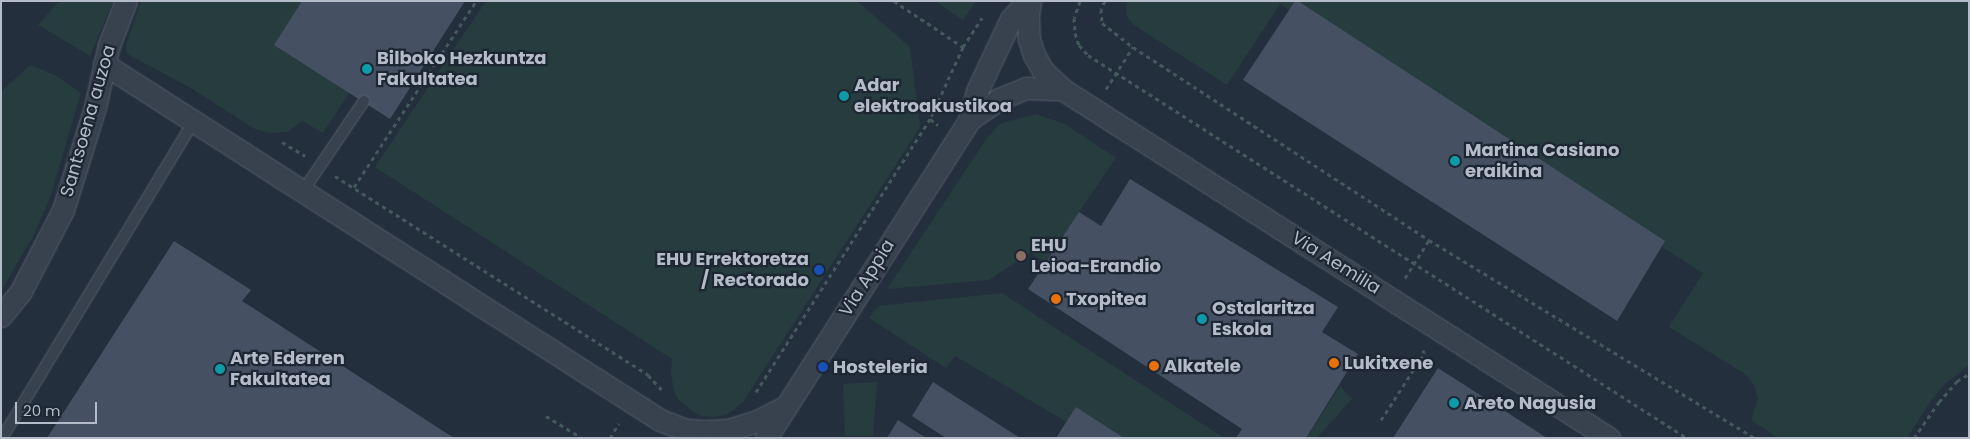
<!DOCTYPE html>
<html>
<head>
<meta charset="utf-8">
<style>
  body { margin:0 }
  #map { position:relative; width:1970px; height:439px; overflow:hidden; background:#242f3e; font-family:Poppins,sans-serif }
  div>[style] { position:absolute }
  [style*='--x'] { left:calc(var(--x)*1px); top:calc(var(--y)*1px); width:calc(var(--w)*1px); rotate:calc(var(--a)*1deg) }
  .green>* { inset:0; background:#263c3f }
  .building>* { inset:0; background:#455162 }
  .path>* { height:3px; margin-top:-1.5px; transform-origin:0; background:repeating-linear-gradient(90deg,#44595c 0 4px,transparent 0 8px) }
  .roads { filter:drop-shadow(0 0 1px #565f6c) drop-shadow(0 0 1px #565f6c) }
  .service>* { height:10px; margin:-5px; padding:0 5px; transform-origin:5px; border-radius:5px; background:#38414e }
  .minor>* { height:21px; margin:-10.5px; padding:0 10.5px; transform-origin:10.5px; border-radius:10.5px; background:#38414e }
  .dots>* { width:14px; height:14px; translate:-50% -50%; box-sizing:border-box; border:2px solid #1d2633; border-radius:50% }
  span { translate:-50% -50%; white-space:nowrap; text-align:center; line-height:1.15; -webkit-text-stroke:4.5px #1d2633; paint-order:stroke }
  .poi-label { font-size:18px; color:#b4bcc9; font-weight:700 }
  .left { translate:0 -50%; text-align:left }
  .right { translate:-100% -50%; text-align:right }
  .street-label { font-size:18px; color:#b4bcc9 }
  .frame { position:absolute; inset:0; border:2px solid #b4bcc9; pointer-events:none }
  .scale { position:absolute; left:15px; top:402px; width:82px; height:22px; box-sizing:border-box; border:2px solid #b4bcc9; border-top:0; padding-left:6px; font-size:15px; line-height:18px; white-space:nowrap; color:#b4bcc9; -webkit-text-stroke:4px #1d2633; paint-order:stroke }
</style>
</head>
<body>
<div id="map">
  <div class="green">
    <i style="clip-path:polygon(59px 1px,113px 1px,90px 56px,38px 25px)"></i>
    <i style="clip-path:polygon(141px 1px,302px 1px,350px 92px,323px 133px,302px 121px,287px 132px,270px 133px,255px 129px,189px 87px,127px 54px,126px 45px)"></i>
    <i style="clip-path:polygon(486px 1px,857px 1px,910px 47px,920px 127px,743px 402px,735px 409px,725px 415px,714px 417px,702px 416px,692px 411px,678px 399px,674px 391px,671px 374px,672px 359px,375px 167px)"></i>
    <i style="clip-path:polygon(935px 1px,976px 1px,963px 20px)"></i>
    <i style="clip-path:polygon(1127px 1px,1969px 1px,1969px 365px,1945px 384px,1930px 402px,1907px 438px,1778px 438px,1751px 420px,1758px 399px,1754px 385px,1745px 374px,1669px 327px,1703px 273px,1280px 4px,1227px 85px,1134px 25px,1126px 15px)"></i>
    <i style="clip-path:polygon(30px 65px,55px 75px,81px 93px,51px 195px,35px 233px,1px 291px,1px 92px)"></i>
    <i style="clip-path:polygon(1036px 114px,1065px 124px,1116px 158px,1045px 262px,1030px 253px,989px 280px,887px 289px,987px 138px,1000px 124px)"></i>
    <i style="clip-path:polygon(1002px 293px,1224px 438px,1124px 438px,1076px 407px,1067px 422px,955px 356px,946px 368px,869px 318px,878px 306px)"></i>
    <i style="clip-path:polygon(877px 382px,873px 436px,845px 436px,843px 384px)"></i>
    <i style="clip-path:polygon(1340px 386px,1352px 399px,1317px 438px,1306px 438px)"></i>
  </div>
  <div class="building">
    <i style="clip-path:polygon(302px 1px,465px 1px,390px 119px,274px 45px)"></i>
    <i style="clip-path:polygon(1295px 1px,1298px 1px,1665px 241px,1617px 321px,1243px 80px)"></i>
    <i style="clip-path:polygon(1130px 179px,1338px 307px,1322px 332px,1358px 354px,1306px 438px,1236px 438px,1242px 429px,1028px 289px,1079px 212px,1101px 226px)"></i>
    <i style="clip-path:polygon(174px 241px,251px 290px,242px 301px,454px 438px,47px 438px)"></i>
    <i style="clip-path:polygon(1438px 368px,1547px 438px,1393px 438px)"></i>
    <i style="clip-path:polygon(933px 382px,1020px 438px,946px 438px,912px 416px)"></i>
    <i style="clip-path:polygon(1076px 407px,1124px 438px,1056px 438px)"></i>
    <i style="clip-path:polygon(898px 420px,926px 438px,887px 438px)"></i>
  </div>
  <div class="path">
    <i style="--x:894;--y:1;--w:83;--a:33.7"></i>
    <i style="--x:963;--y:47;--w:79;--a:114.6"></i>
    <i style="--x:1080;--y:1;--w:18;--a:109"></i>
    <i style="--x:1074;--y:18;--w:15;--a:86"></i>
    <i style="--x:1075;--y:33;--w:13;--a:72"></i>
    <i style="--x:1079;--y:45;--w:13;--a:48"></i>
    <i style="--x:1088;--y:55;--w:711;--a:32.59"></i>
    <i style="--x:1105;--y:1;--w:9;--a:117"></i>
    <i style="--x:1101;--y:9;--w:14;--a:86"></i>
    <i style="--x:1102;--y:23;--w:39;--a:38"></i>
    <i style="--x:1133;--y:47;--w:353;--a:33.1"></i>
    <i style="--x:1429;--y:240;--w:381;--a:31.3"></i>
    <i style="--x:963;--y:47;--w:35;--a:-57"></i>
    <i style="--x:1106;--y:89;--w:50;--a:-57.3"></i>
    <i style="--x:282;--y:142;--w:27;--a:31"></i>
    <i style="--x:335;--y:176;--w:371;--a:32.4"></i>
    <i style="--x:648;--y:375;--w:21;--a:47"></i>
    <i style="--x:354;--y:187;--w:222;--a:-56.7"></i>
    <i style="--x:1405;--y:278;--w:45;--a:-57.7"></i>
    <i style="--x:756;--y:392;--w:324;--a:-57.5"></i>
    <i style="--x:930;--y:119;--w:10;--a:37"></i>
    <i style="--x:546;--y:416;--w:42;--a:31.4"></i>
    <i style="--x:1381;--y:420;--w:81;--a:-57.1"></i>
    <i style="--x:1425;--y:352;--w:3;--a:-162"></i>
    <i style="--x:610;--y:438;--w:17;--a:-59"></i>
    <i style="--x:1914;--y:438;--w:44;--a:-55.2"></i>
    <i style="--x:1939;--y:402;--w:28;--a:-49"></i>
    <i style="--x:1957;--y:381;--w:14;--a:-30"></i>
  </div>
  <div class="roads">
    <div class="service">
      <i style="--x:303;--y:191;--w:109;--a:-55.9"></i>
      <i style="--x:2;--y:438;--w:371;--a:-58.8"></i>
    </div>
    <div class="minor">
      <i style="--x:1030;--y:1;--w:14;--a:98"></i>
      <i style="--x:1028;--y:15;--w:24;--a:88"></i>
      <i style="--x:1029;--y:39;--w:17;--a:73"></i>
      <i style="--x:1034;--y:55;--w:20;--a:60"></i>
      <i style="--x:1044;--y:72;--w:25;--a:43"></i>
      <i style="--x:1062;--y:89;--w:649;--a:32.54"></i>
      <i style="--x:104;--y:64;--w:660;--a:32.63"></i>
      <i style="--x:660;--y:420;--w:28;--a:21"></i>
      <i style="--x:686;--y:430;--w:22;--a:3"></i>
      <i style="--x:708;--y:431;--w:20;--a:-3"></i>
      <i style="--x:728;--y:430;--w:30;--a:-17"></i>
      <i style="--x:757;--y:421;--w:33;--a:-27"></i>
      <i style="--x:969;--y:120;--w:37;--a:-35"></i>
      <i style="--x:999;--y:99;--w:29;--a:-22"></i>
      <i style="--x:1026;--y:88;--w:36;--a:2"></i>
      <i style="--x:1;--y:316;--w:32;--a:-51"></i>
      <i style="--x:21;--y:291;--w:91;--a:-62.6"></i>
      <i style="--x:63;--y:210;--w:108;--a:-72.7"></i>
      <i style="--x:95;--y:107;--w:64;--a:-77.3"></i>
      <i style="--x:109;--y:45;--w:47;--a:-68.9"></i>
      <i style="--x:766;--y:438;--w:377;--a:-57.4"></i>
      <i style="--x:969;--y:120;--w:32;--a:-74"></i>
      <i style="--x:978;--y:89;--w:77;--a:-64.8"></i>
      <i style="--x:1011;--y:19;--w:25;--a:-47"></i>
    </div>
  </div>
  <div class="dots">
    <i style="left:367px;top:69px;background:#0f9aa8"></i>
    <i style="left:844px;top:96px;background:#0f9aa8"></i>
    <i style="left:1455px;top:161px;background:#0f9aa8"></i>
    <i style="left:1021px;top:256px;background:#8d6e63"></i>
    <i style="left:819px;top:270px;background:#1a4fb4"></i>
    <i style="left:1056px;top:299px;background:#e8710a"></i>
    <i style="left:1202px;top:319px;background:#0f9aa8"></i>
    <i style="left:1334px;top:363px;background:#e8710a"></i>
    <i style="left:1154px;top:366px;background:#e8710a"></i>
    <i style="left:823px;top:367px;background:#1a4fb4"></i>
    <i style="left:220px;top:369px;background:#0f9aa8"></i>
    <i style="left:1454px;top:403px;background:#0f9aa8"></i>
  </div>
  <div class="poi-label">
    <span class="left" style="left:377px;top:69px">Bilboko Hezkuntza<br>Fakultatea</span>
    <span class="left" style="left:854px;top:96px">Adar<br>elektroakustikoa</span>
    <span class="left" style="left:1465px;top:161px">Martina Casiano<br>eraikina</span>
    <span class="left" style="left:1031px;top:256px">EHU<br>Leioa-Erandio</span>
    <span class="right" style="left:809px;top:270px">EHU Errektoretza<br>/ Rectorado</span>
    <span class="left" style="left:1066px;top:299px">Txopitea</span>
    <span class="left" style="left:1212px;top:319px">Ostalaritza<br>Eskola</span>
    <span class="left" style="left:230px;top:369px">Arte Ederren<br>Fakultatea</span>
    <span class="left" style="left:1344px;top:363px">Lukitxene</span>
    <span class="left" style="left:1164px;top:366px">Alkatele</span>
    <span class="left" style="left:833px;top:367px">Hosteleria</span>
    <span class="left" style="left:1464px;top:403px">Areto Nagusia</span>
  </div>
  <div class="street-label">
    <span style="left:88px;top:121px;rotate:-74deg">Santsoena auzoa</span>
    <span style="left:1336px;top:263px;rotate:32deg">Via Aemilia</span>
    <span style="left:867px;top:278px;rotate:-58deg">Via Appia</span>
  </div>
  <div class="frame"></div>
  <div class="scale">20 m</div>
</div>
</body>
</html>
